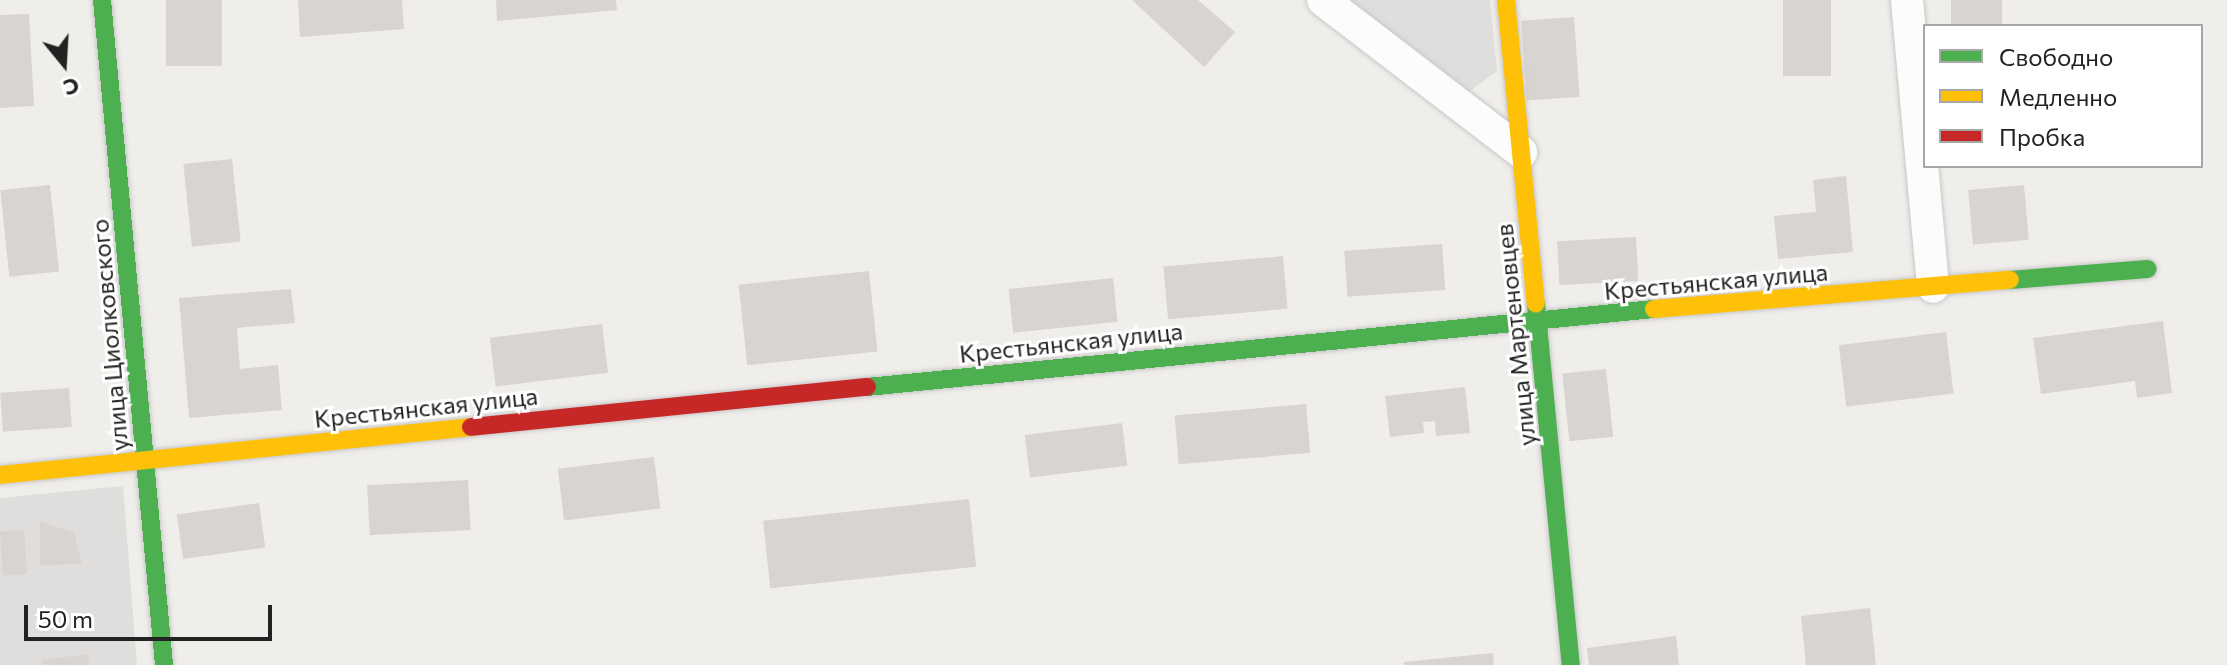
<!DOCTYPE html>
<html>
<head>
<meta charset="utf-8">
<style>
  body { margin:0 }
  #map { position:relative; width:2227px; height:665px; overflow:hidden; background:#f0eeeb; font-family:Commissioner,sans-serif }
  div>[style] { position:absolute }
  [style*='--x'] { left:calc(var(--x)*1px); top:calc(var(--y)*1px); width:calc(var(--w)*1px); rotate:calc(var(--a)*1deg) }
  .residential>* { inset:0; background:#dfdedc }
  .building>* { inset:0; background:#d7d4d2; transform-origin:0 0 }
  .roads { filter:drop-shadow(0 0 2px #c9c8c7) drop-shadow(0 0 2px #c9c8c7) }
  .street>* { height:32px; margin:-16px; padding:0 16px; transform-origin:16px; border-radius:16px; background:#fdfcfc }
  .fast>* { height:18px; margin:-9px; padding:0 9px; transform-origin:9px; border-radius:9px; background:#4caf50 }
  .slow>* { height:18px; margin:-9px; padding:0 9px; transform-origin:9px; border-radius:9px; background:#ffc107 }
  .jam>* { height:18px; margin:-9px; padding:0 9px; transform-origin:9px; border-radius:9px; background:#c62828 }
  span { translate:-50% -50%; white-space:nowrap; text-align:center; line-height:1.15; -webkit-text-stroke:6px #fff; paint-order:stroke }
  .street-label { font-size:24px; color:#222 }
  .legend { position:absolute; left:1923px; top:24px; width:280px; height:144px; box-sizing:border-box; background:#fff; border:2px solid #a7a7a7; margin:0; padding:10px 14px; list-style:none; font-size:24px; color:#222 }
  .legend li { display:flex; align-items:center; gap:16px; height:40px }
  .legend b { width:40px; border:2px solid #a7a7a7 }
  .north { position:absolute; left:24px; top:24px; width:80px; height:80px; -webkit-text-stroke:6px #fff; paint-order:stroke; rotate:162deg; font-size:22px; font-weight:700; line-height:32px; text-align:center; color:#222 }
  .north::after { content:''; display:block; margin:auto; width:28px; height:36px; background:#222; clip-path:polygon(50% 0,100% 100%,50% 72%,0 100%) }
  .scale { position:absolute; left:24px; top:605px; width:248px; height:36px; box-sizing:border-box; border:4px solid #222; border-top:0; padding-left:10px; font-size:24px; line-height:28px; white-space:nowrap; color:#222; -webkit-text-stroke:6px #fff; paint-order:stroke }
</style>
</head>
<body>
<div id="map">
  <div class="residential">
    <i style="clip-path:polygon(1343px 0,1490px 0,1497px 71px,1466px 94px)"></i>
    <i style="clip-path:polygon(123px 486px,137px 665px,0 665px,0 498px)"></i>
  </div>
  <div class="building">
    <i style="left:166px;top:0;width:56px;height:66px"></i>
    <i style="clip-path:polygon(298px 0,402px 0,404px 29px,300px 37px)"></i>
    <i style="clip-path:polygon(496px 0,616px 0,617px 10px,497px 21px)"></i>
    <i style="clip-path:polygon(1132px 0,1198px 0,1235px 32px,1204px 67px)"></i>
    <i style="left:1783px;top:0;width:48px;height:76px"></i>
    <i style="left:1951px;top:0;width:51px;height:26px"></i>
    <i style="clip-path:polygon(29px 14px,34px 106px,0 108px,0 15px)"></i>
    <i style="left:1574px;top:17px;width:80px;height:53px;rotate:86deg"></i>
    <i style="left:232px;top:159px;width:83px;height:49px;rotate:84deg"></i>
    <i style="clip-path:polygon(1846px 176px,1853px 252px,1778px 259px,1774px 216px,1816px 212px,1813px 180px)"></i>
    <i style="left:50px;top:185px;width:87px;height:50px;rotate:84deg"></i>
    <i style="left:2024px;top:185px;width:55px;height:56px;rotate:85deg"></i>
    <i style="left:1636px;top:237px;width:44px;height:79px;rotate:87deg"></i>
    <i style="left:1442px;top:244px;width:46px;height:98px;rotate:86deg"></i>
    <i style="left:1283px;top:256px;width:53px;height:120px;rotate:85deg"></i>
    <i style="left:869px;top:271px;width:81px;height:131px;rotate:84deg"></i>
    <i style="left:1113px;top:278px;width:44px;height:105px;rotate:84deg"></i>
    <i style="clip-path:polygon(291px 289px,295px 323px,237px 328px,240px 369px,278px 365px,282px 410px,189px 418px,179px 298px)"></i>
    <i style="clip-path:polygon(2163px 321px,2172px 393px,2137px 398px,2135px 381px,2041px 394px,2033px 338px)"></i>
    <i style="left:602px;top:324px;width:49px;height:113px;rotate:83deg"></i>
    <i style="left:1946px;top:332px;width:62px;height:108px;rotate:83deg"></i>
    <i style="left:1606px;top:369px;width:68px;height:44px;rotate:84deg"></i>
    <i style="clip-path:polygon(1465px 387px,1470px 433px,1436px 436px,1435px 421px,1423px 422px,1424px 433px,1390px 437px,1385px 396px)"></i>
    <i style="left:69px;top:388px;width:39px;height:69px;rotate:86deg"></i>
    <i style="left:1306px;top:404px;width:49px;height:132px;rotate:85deg"></i>
    <i style="left:1122px;top:423px;width:43px;height:98px;rotate:83deg"></i>
    <i style="left:654px;top:457px;width:52px;height:97px;rotate:83deg"></i>
    <i style="left:468px;top:480px;width:50px;height:101px;rotate:87deg"></i>
    <i style="left:969px;top:499px;width:68px;height:207px;rotate:84deg"></i>
    <i style="left:259px;top:503px;width:45px;height:83px;rotate:82deg"></i>
    <i style="clip-path:polygon(40px 522px,74px 532px,82px 564px,40px 565px)"></i>
    <i style="left:24px;top:530px;width:44px;height:24px;rotate:86deg"></i>
    <i style="clip-path:polygon(1870px 608px,1876px 665px,1806px 665px,1801px 616px)"></i>
    <i style="clip-path:polygon(1676px 636px,1679px 665px,1589px 665px,1587px 648px)"></i>
    <i style="clip-path:polygon(1493px 653px,1494px 665px,1404px 665px,1404px 662px)"></i>
    <i style="clip-path:polygon(88px 654px,89px 665px,43px 665px,42px 660px)"></i>
  </div>
  <div class="roads">
    <div class="street">
      <i style="--x:1323;--y:0;--w:250;--a:37.5"></i>
      <i style="--x:1907;--y:0;--w:288;--a:84.8"></i>
    </div>
    <div class="fast">
      <i style="--x:102;--y:0;--w:668;--a:84.67"></i>
      <i style="--x:2010;--y:280;--w:138;--a:-4.6"></i>
      <i style="--x:1536;--y:304;--w:363;--a:84.5"></i>
      <i style="--x:867;--y:387;--w:791;--a:-5.66"></i>
    </div>
    <div class="slow">
      <i style="--x:1506;--y:0;--w:305;--a:84.4"></i>
      <i style="--x:1654;--y:309;--w:357;--a:-4.7"></i>
      <i style="--x:0;--y:475;--w:473;--a:-5.8"></i>
    </div>
    <div class="jam">
      <i style="--x:471;--y:427;--w:398;--a:-5.8"></i>
    </div>
  </div>
  <div class="street-label">
    <span style="left:1716px;top:281px;rotate:-5deg">Крестьянская улица</span>
    <span style="left:109px;top:335px;rotate:-95deg">улица Циолковского</span>
    <span style="left:1515px;top:335px;rotate:-96deg">улица Мартеновцев</span>
    <span style="left:1071px;top:342px;rotate:-6deg">Крестьянская улица</span>
    <span style="left:426px;top:407px;rotate:-6deg">Крестьянская улица</span>
  </div>
  <ul class="legend">
  <li><b style="height:10px;background:#4caf50"></b>Свободно</li>
  <li><b style="height:10px;background:#ffc107"></b>Медленно</li>
  <li><b style="height:10px;background:#c62828"></b>Пробка</li>
  </ul>
  <div class="north">С</div>
  <div class="scale">50 m</div>
</div>
</body>
</html>
